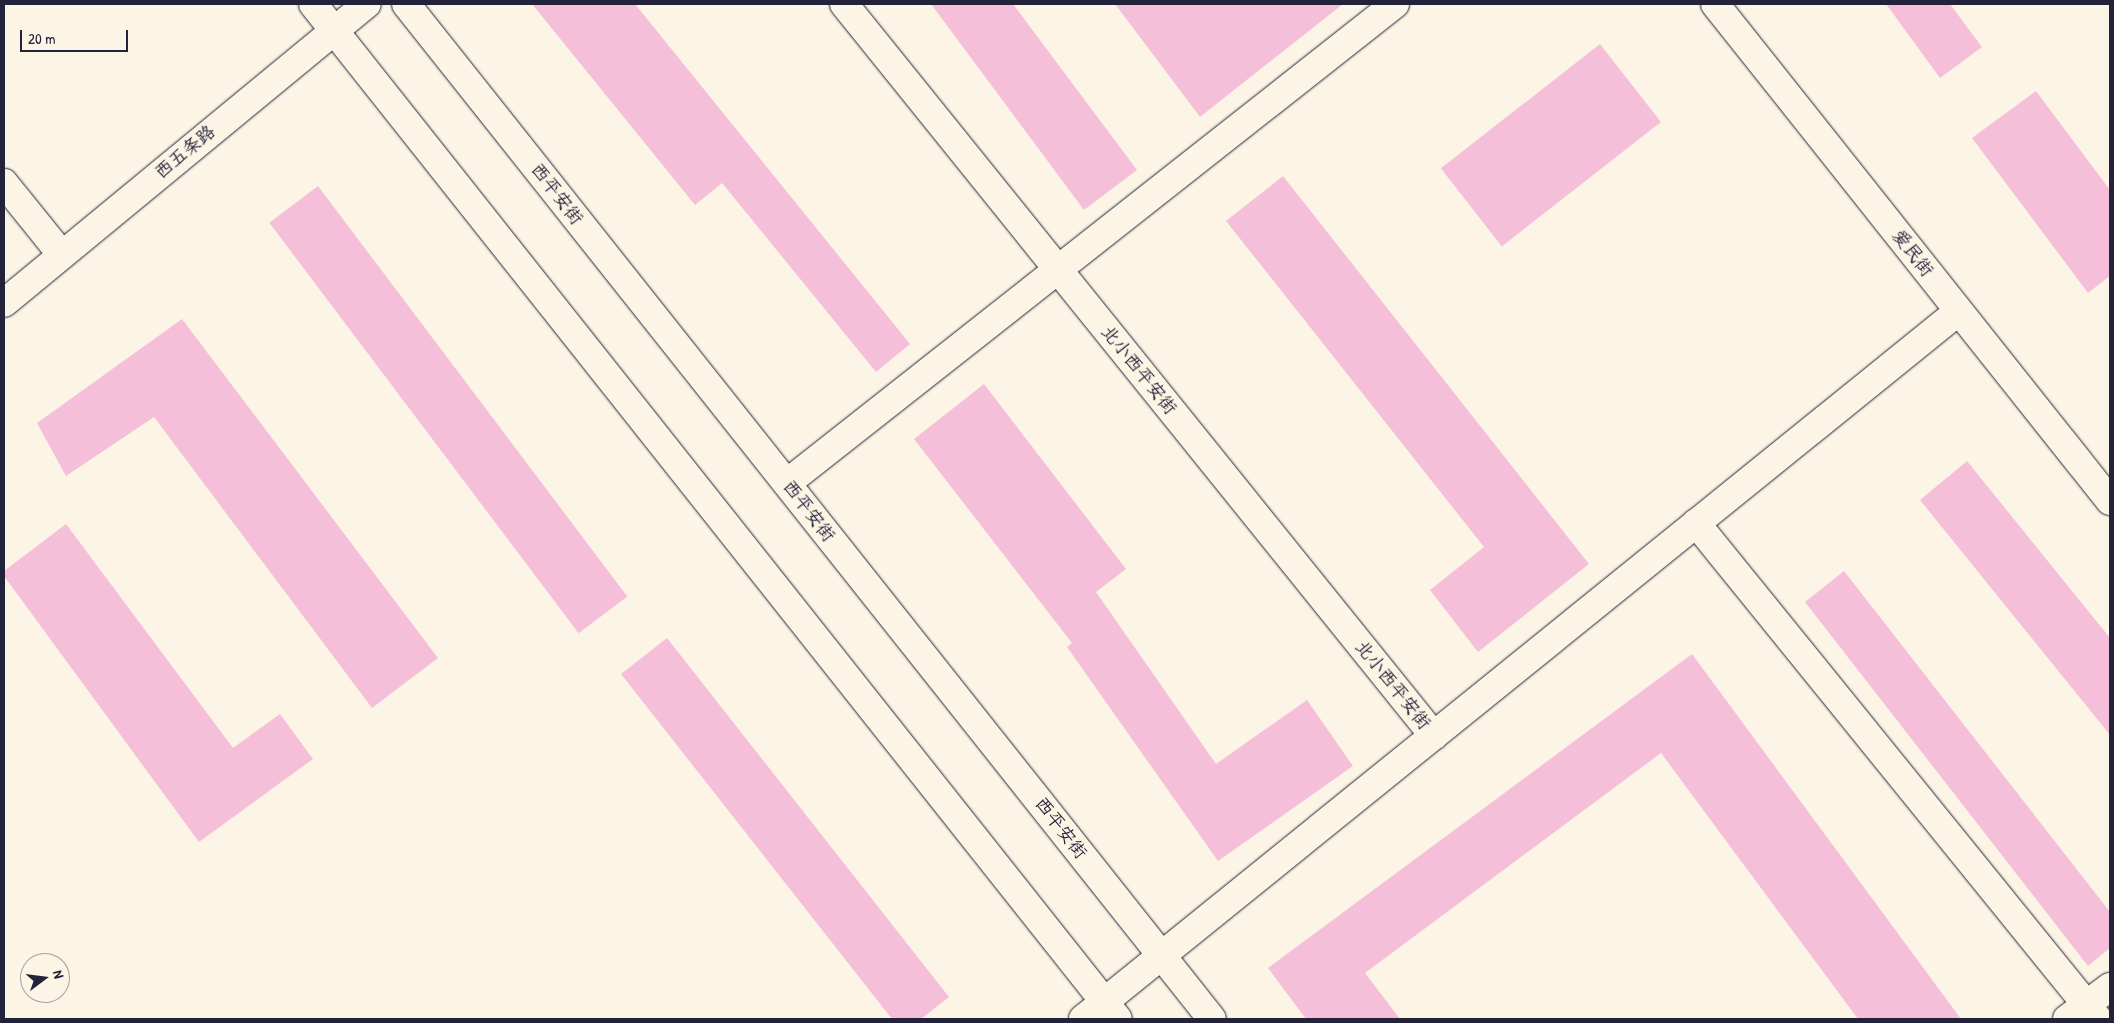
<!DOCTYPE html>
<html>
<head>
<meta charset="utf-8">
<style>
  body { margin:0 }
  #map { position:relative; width:2114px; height:1023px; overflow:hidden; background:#fcf5e5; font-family:"Patrick Hand","LXGW WenKai TC",sans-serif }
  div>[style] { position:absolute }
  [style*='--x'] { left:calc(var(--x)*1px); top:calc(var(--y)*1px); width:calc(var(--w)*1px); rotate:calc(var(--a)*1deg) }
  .building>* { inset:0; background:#f5bfda; transform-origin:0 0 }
  .roads { filter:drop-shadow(0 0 1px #22223b) drop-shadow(0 0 1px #22223b) }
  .minor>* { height:28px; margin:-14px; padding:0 14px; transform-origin:14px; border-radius:14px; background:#fcf5e5 }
  .tertiary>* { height:28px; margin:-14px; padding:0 14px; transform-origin:14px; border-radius:14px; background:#fcf5e5 }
  .secondary>* { height:28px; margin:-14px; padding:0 14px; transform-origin:14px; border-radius:14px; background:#fcf5e5 }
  span { translate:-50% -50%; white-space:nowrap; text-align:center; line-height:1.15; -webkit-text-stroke:4px #fcf5e5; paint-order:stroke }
  .street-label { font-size:18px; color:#22223b }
  .frame { position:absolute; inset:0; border:5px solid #22223b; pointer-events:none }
  .north { position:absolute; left:20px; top:953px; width:50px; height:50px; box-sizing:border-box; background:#fcf5e5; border:1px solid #a5a1a1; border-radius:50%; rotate:75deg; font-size:14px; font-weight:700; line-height:20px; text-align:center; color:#22223b }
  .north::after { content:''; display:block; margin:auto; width:18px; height:22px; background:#22223b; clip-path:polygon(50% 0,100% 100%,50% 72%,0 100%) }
  .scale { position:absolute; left:20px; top:30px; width:108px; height:22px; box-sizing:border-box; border:2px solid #22223b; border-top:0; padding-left:6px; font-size:15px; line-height:18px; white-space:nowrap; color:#22223b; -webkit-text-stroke:4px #fcf5e5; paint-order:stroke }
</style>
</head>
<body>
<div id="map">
  <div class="building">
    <i style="clip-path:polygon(532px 4px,635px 4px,910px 344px,876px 372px,722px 183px,695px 205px)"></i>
    <i style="clip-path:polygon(931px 4px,1013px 4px,1137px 170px,1084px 210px)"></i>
    <i style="clip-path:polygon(1115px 4px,1343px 4px,1200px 117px)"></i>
    <i style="clip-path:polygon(1886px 4px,1950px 4px,1982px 47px,1940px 78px)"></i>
    <i style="left:1600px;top:44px;width:99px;height:202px;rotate:52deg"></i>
    <i style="clip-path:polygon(2036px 91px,2110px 190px,2110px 276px,2088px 293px,1972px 138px)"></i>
    <i style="clip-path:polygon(1283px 176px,1589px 564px,1478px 652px,1430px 590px,1484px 547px,1226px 221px)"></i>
    <i style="left:318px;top:186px;width:514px;height:61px;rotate:53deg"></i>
    <i style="clip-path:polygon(182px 319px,438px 658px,372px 708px,154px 417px,66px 476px,37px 423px)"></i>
    <i style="clip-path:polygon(984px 384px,1126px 569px,1096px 592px,1216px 764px,1307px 700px,1353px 766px,1218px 861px,1067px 647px,1072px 643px,914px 439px)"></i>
    <i style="clip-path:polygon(1967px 461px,2110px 638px,2110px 735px,1920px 500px)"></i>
    <i style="clip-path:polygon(66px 524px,233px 748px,280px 714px,313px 759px,199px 842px,4px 576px,4px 571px)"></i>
    <i style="clip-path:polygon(1844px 571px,2110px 912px,2110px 948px,2088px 966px,1805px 602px)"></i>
    <i style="clip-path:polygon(667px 638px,949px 997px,921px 1019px,892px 1019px,621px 674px)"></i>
    <i style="clip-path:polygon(1692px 654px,1961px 1019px,1858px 1019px,1661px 753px,1365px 973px,1400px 1019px,1306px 1019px,1268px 968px)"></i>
  </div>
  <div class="roads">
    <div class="minor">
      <i style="--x:844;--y:4;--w:940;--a:51.13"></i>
      <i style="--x:4;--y:183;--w:92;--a:51.1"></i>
      <i style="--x:787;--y:483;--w:774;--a:-38.23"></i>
      <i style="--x:1696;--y:523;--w:638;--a:50.98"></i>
      <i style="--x:2067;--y:1019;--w:54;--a:-36.7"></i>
    </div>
    <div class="tertiary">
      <i style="--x:1715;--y:4;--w:635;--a:51.52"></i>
      <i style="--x:4;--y:303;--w:470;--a:-39.5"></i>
      <i style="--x:1083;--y:1019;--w:1126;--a:-38.95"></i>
    </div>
    <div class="secondary">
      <i style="--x:313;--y:4;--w:1295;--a:51.58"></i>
      <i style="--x:406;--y:4;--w:1296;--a:51.55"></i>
    </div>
  </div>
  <div class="street-label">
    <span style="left:185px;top:152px;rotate:-40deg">西五条路</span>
    <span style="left:557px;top:194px;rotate:52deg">西平安街</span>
    <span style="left:1913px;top:253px;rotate:52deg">爱民街</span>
    <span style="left:1139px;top:370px;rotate:51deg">北小西平安街</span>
    <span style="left:809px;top:511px;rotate:52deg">西平安街</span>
    <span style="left:1393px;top:685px;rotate:51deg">北小西平安街</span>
    <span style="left:1061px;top:828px;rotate:52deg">西平安街</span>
  </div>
  <div class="frame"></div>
  <div class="north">N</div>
  <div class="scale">20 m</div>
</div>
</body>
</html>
